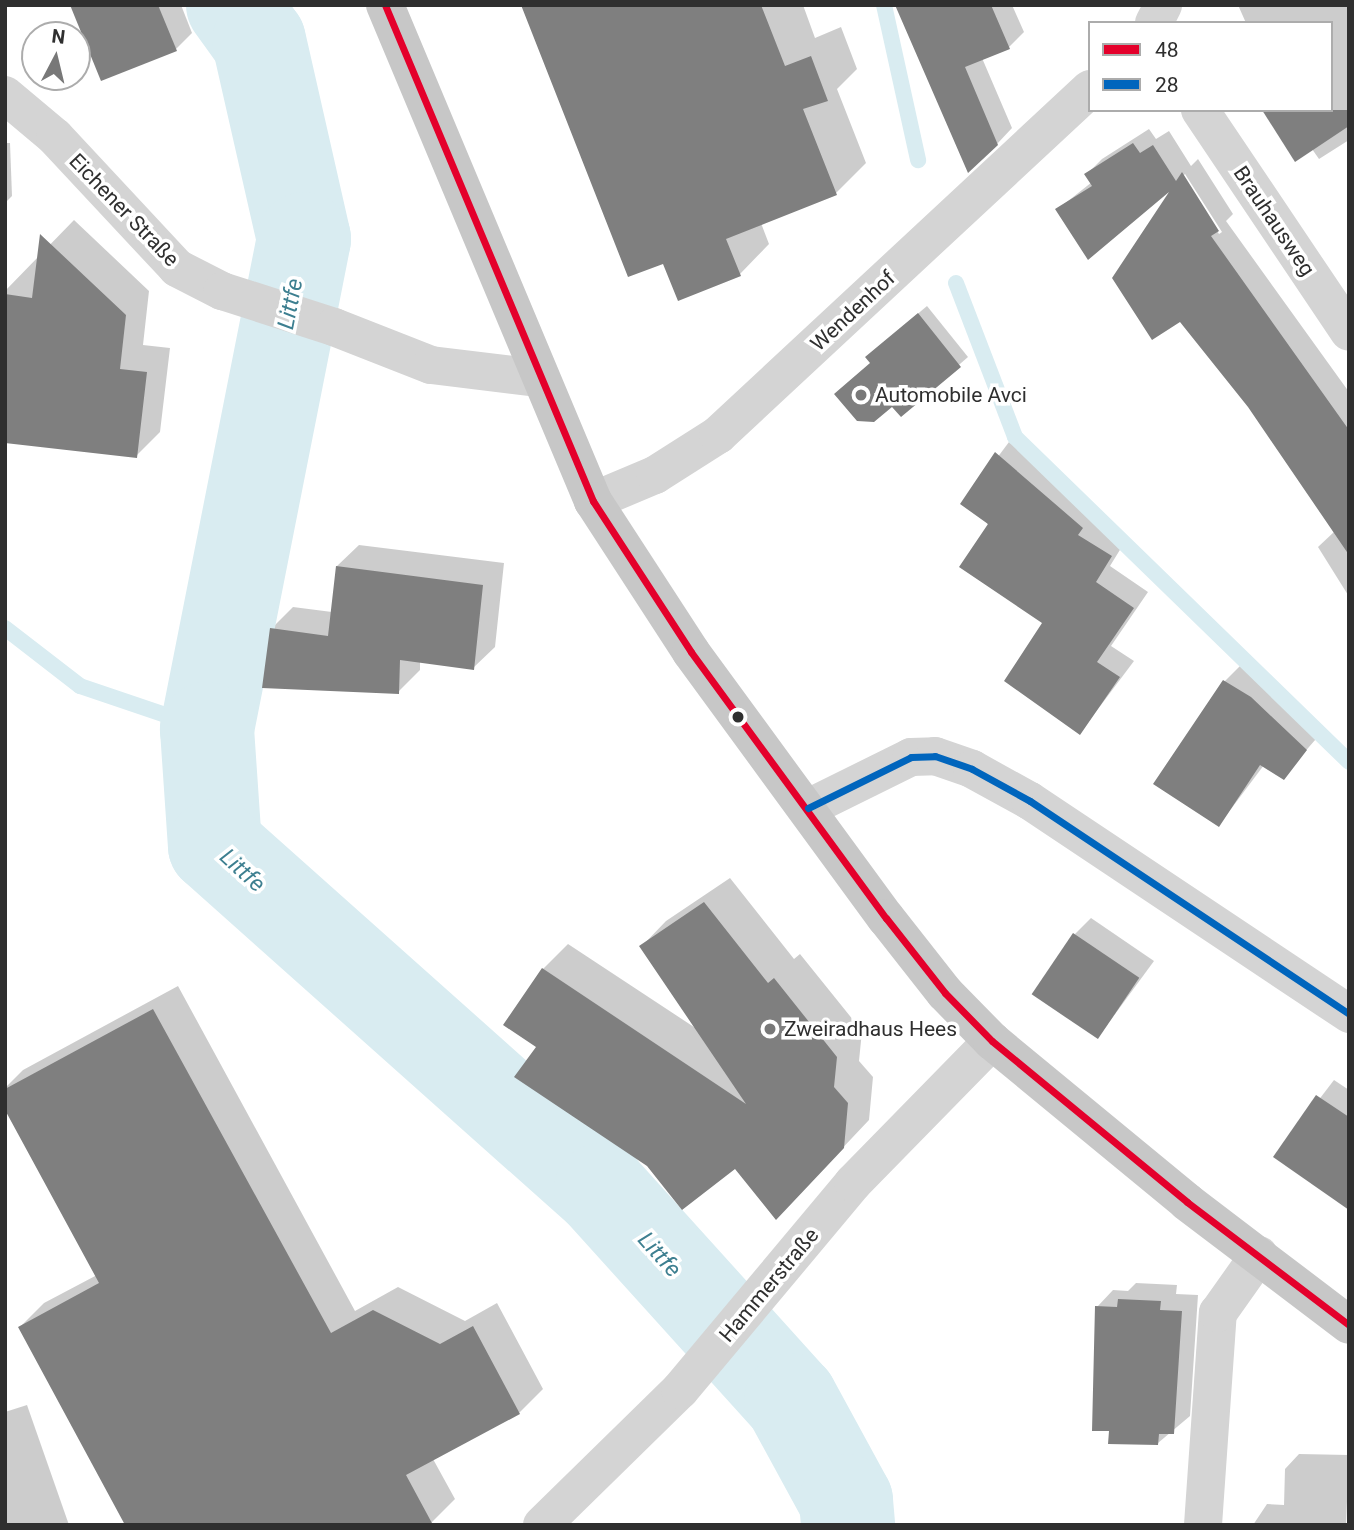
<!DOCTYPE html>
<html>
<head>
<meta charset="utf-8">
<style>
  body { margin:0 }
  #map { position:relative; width:1354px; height:1530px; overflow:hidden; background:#fff; font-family:Roboto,sans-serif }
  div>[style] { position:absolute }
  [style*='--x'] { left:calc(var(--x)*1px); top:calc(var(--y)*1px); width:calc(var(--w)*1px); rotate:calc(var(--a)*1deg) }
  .shadow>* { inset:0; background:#0003 }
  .stream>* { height:16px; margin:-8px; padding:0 8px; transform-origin:8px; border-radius:8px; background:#d9ecf1 }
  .river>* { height:94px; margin:-47px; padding:0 47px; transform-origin:47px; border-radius:47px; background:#d9ecf1 }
  .building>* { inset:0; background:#7f7f7f; transform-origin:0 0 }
  .street>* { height:38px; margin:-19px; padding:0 19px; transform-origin:19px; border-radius:19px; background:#d4d4d4 }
  .primary>* { height:38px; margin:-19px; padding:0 19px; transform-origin:19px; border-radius:19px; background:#c7c7c7 }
  .bus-1>* { height:7px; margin:-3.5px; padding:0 3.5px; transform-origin:3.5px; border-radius:3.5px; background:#e4002b }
  .bus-2>* { height:7px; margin:-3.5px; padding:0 3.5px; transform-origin:3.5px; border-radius:3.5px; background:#0065bd }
  .dots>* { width:19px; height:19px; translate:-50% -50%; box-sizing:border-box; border:4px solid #fff; border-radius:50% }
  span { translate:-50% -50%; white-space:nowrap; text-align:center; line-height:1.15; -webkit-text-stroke:7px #fff; paint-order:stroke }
  .street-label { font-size:21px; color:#2f2f2f }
  .poi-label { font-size:21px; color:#2f2f2f }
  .left { translate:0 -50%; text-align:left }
  .water-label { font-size:23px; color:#3d7f90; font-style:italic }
  .frame { position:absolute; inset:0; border:7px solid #2f2f2f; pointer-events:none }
  .legend { position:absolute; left:1088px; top:21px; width:245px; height:91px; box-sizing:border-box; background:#fff; border:2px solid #acacac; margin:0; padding:9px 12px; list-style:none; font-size:21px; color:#2f2f2f }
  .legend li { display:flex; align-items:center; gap:14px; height:35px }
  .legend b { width:35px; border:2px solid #acacac }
  .north { position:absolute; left:21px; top:21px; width:70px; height:70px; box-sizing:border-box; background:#fff; border:2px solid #acacac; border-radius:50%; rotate:7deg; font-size:19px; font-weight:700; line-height:28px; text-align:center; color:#2f2f2f }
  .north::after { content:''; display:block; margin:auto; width:24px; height:32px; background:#787878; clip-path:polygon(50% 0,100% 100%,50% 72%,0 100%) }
</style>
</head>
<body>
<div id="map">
  <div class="shadow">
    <i style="clip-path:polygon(72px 5px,181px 5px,192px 33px,176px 49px)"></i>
    <i style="clip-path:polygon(523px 5px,803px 5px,815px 38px,841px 27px,857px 69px,837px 89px,866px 163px,836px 193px,761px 223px,769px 244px,740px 274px,664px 261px)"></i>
    <i style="clip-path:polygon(907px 5px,1012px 5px,1024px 32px,1009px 47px,982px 58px,1012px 128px,997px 144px)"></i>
    <i style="clip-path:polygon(1238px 5px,1349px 5px,1349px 140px,1319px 159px,1312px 149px,1331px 110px,1331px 23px,1246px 23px)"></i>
    <i style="clip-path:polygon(evenodd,1149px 129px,1156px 139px,1169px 131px,1191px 166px,1198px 159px,1233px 214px,1226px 221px,1349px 392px,1348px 595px,1318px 547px,1335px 531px,1175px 185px,1058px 209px,1092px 182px,1087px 174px,1102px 159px,1149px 129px,1185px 174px,1222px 232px,1219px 234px,1183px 176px,1185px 174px)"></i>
    <i style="clip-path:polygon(5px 143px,10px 143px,12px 196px,5px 203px)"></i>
    <i style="clip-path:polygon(74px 220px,149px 291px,143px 345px,170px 348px,160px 432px,136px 456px,5px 441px,5px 291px)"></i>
    <i style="clip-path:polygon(927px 306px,968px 357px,901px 415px,872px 362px,875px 350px)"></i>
    <i style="clip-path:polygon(1012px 438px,1098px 512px,1092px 518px,1126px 540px,1110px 566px,1148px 592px,1111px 646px,1134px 661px,1080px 733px,1045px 623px,970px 494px)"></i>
    <i style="clip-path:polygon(359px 545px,504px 563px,495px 647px,473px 668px,420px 661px,420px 670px,398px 692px,272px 628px,293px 607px,332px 612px,337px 566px)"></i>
    <i style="clip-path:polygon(1241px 665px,1268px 681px,1322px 732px,1283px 777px,1264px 765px,1219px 825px,1225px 681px)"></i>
    <i style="clip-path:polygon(730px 878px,794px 959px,800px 954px,862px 1031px,859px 1061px,873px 1077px,869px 1120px,801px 1192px,736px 1166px,648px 1165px,538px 1046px,543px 969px,568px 944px,697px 1029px,641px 947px,666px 921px)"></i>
    <i style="clip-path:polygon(1091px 918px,1154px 961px,1099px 1036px,1075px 934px)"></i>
    <i style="clip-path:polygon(178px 986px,355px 1311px,398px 1287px,465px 1321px,497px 1303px,543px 1389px,519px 1413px,433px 1459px,455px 1499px,431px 1523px,20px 1327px,44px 1303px,97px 1275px,5px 1106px,5px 1088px,23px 1070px)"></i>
    <i style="clip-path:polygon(1334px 1080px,1349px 1090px,1349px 1208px,1275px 1157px)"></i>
    <i style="clip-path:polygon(1136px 1283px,1177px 1285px,1176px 1294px,1198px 1295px,1190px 1416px,1158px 1443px,1110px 1430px,1097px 1307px,1113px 1290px,1128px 1291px)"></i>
    <i style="clip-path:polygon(27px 1405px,69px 1525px,5px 1525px,5px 1412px)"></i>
    <i style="clip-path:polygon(1299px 1454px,1349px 1455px,1346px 1525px,1253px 1525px,1267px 1504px,1284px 1505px,1285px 1469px)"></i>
  </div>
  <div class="stream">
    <i style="--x:884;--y:5;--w:159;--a:77.6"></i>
    <i style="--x:956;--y:283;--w:165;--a:69"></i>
    <i style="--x:1015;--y:437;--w:466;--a:44.2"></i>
    <i style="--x:5;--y:628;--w:95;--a:37.7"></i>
    <i style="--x:80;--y:686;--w:134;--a:18.7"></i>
  </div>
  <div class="river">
    <i style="--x:233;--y:5;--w:44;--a:54.2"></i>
    <i style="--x:259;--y:41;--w:203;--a:77.2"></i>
    <i style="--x:304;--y:239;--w:500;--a:101.2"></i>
    <i style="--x:207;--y:729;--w:117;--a:86.1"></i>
    <i style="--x:215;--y:846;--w:517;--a:41.71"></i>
    <i style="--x:601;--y:1190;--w:283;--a:47.9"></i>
    <i style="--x:791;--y:1400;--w:115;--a:61.4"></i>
    <i style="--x:846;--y:1501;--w:24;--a:85"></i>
  </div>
  <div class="building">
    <i style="clip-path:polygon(70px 5px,158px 5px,177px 51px,101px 81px)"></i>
    <i style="clip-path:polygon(521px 5px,761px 5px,785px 66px,811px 56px,828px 101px,803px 109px,837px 195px,726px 239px,741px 276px,678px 301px,663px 264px,628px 277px)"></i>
    <i style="clip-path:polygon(895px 5px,991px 5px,1010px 49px,965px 67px,998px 145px,968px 173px)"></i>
    <i style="clip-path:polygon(1262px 110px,1349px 110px,1349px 126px,1295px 162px)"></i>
    <i style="clip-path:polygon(1133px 143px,1140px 153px,1153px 145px,1176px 181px,1182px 172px,1219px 231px,1211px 236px,1349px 430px,1349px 555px,1248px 407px,1180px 322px,1152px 340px,1112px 278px,1169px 192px,1088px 260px,1055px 209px,1092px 186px,1084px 174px)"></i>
    <i style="clip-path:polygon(40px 234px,126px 315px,120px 369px,147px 372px,137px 458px,5px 443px,5px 294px,32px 298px)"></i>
    <i style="clip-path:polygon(918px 313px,961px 367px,901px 417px,892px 407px,874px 422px,857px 421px,834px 394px,870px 363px,865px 357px)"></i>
    <i style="clip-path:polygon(995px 452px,1083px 528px,1078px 535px,1112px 556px,1096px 582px,1134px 608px,1097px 662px,1120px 677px,1080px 735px,1004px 681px,1042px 623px,959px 567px,988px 524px,960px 504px)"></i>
    <i style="clip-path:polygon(336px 566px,483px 585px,474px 670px,400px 660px,399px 694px,262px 688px,270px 628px,328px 636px)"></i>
    <i style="clip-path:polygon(1223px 680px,1251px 697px,1307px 750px,1284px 780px,1260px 765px,1219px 827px,1153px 784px)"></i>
    <i style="clip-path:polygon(704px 902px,768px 983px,774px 978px,837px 1057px,834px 1087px,848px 1103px,844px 1148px,776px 1220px,735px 1169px,682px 1210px,647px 1166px,514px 1077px,536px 1047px,503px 1025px,542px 968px,746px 1104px,639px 946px)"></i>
    <i style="left:1073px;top:933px;width:80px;height:74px;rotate:34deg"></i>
    <i style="clip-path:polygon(153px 1009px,331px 1333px,373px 1310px,440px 1344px,473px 1326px,520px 1414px,406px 1475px,433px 1525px,125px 1525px,18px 1327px,99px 1283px,5px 1110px,5px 1089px)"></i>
    <i style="clip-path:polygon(1316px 1095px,1349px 1117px,1349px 1210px,1273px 1157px)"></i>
    <i style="clip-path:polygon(1118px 1299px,1161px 1301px,1160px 1310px,1182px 1311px,1174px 1434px,1159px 1434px,1158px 1445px,1108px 1444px,1109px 1431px,1092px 1431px,1095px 1306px,1117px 1307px)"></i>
  </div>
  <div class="street">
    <i style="--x:1154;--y:23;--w:20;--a:-63"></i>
    <i style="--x:5;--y:95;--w:65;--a:40"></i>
    <i style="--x:55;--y:137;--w:179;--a:47"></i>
    <i style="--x:177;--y:268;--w:51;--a:27.1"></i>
    <i style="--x:222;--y:291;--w:118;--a:17.8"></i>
    <i style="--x:334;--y:327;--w:104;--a:21.4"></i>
    <i style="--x:431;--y:365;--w:109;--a:6.9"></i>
    <i style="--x:1200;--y:110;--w:267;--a:56.1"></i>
    <i style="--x:593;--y:501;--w:67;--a:-22.8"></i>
    <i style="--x:655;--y:475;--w:75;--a:-32.4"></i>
    <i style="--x:718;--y:435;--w:508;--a:-42.93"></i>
    <i style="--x:808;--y:808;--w:115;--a:-26.3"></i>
    <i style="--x:911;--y:757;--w:24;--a:-2"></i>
    <i style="--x:935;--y:756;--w:39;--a:19"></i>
    <i style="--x:972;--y:769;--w:66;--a:28.9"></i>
    <i style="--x:1030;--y:801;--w:384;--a:33.7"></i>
    <i style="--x:542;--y:1525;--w:193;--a:-44.4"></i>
    <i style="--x:680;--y:1390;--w:270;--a:-50.1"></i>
    <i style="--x:853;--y:1183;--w:199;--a:-45.6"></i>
    <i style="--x:1203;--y:1525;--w:213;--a:-86"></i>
    <i style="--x:1218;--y:1313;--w:71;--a:-54.7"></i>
  </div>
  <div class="primary">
    <i style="--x:385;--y:5;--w:538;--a:67.25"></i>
    <i style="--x:593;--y:501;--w:180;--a:57"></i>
    <i style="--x:691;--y:652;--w:330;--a:53.8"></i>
    <i style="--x:886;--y:918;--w:95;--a:51.8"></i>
    <i style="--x:945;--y:993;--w:67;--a:45.6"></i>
    <i style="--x:992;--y:1041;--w:253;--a:39.5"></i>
    <i style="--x:1187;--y:1202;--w:203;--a:37.2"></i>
  </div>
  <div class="bus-1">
    <i style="--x:385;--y:5;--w:538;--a:67.25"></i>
    <i style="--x:593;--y:501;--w:180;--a:57"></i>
    <i style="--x:691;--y:652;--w:330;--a:53.8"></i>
    <i style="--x:886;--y:918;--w:95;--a:51.8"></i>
    <i style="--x:945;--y:993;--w:67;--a:45.6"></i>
    <i style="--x:992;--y:1041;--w:253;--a:39.5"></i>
    <i style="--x:1187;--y:1202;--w:203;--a:37.2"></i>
  </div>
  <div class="bus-2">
    <i style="--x:808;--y:808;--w:115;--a:-26.3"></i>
    <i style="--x:911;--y:757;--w:24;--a:-2"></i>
    <i style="--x:935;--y:756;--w:39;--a:19"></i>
    <i style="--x:972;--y:769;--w:66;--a:28.9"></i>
    <i style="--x:1030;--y:801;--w:384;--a:33.7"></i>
  </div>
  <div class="dots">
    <i style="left:861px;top:395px;background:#787878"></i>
    <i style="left:738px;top:717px;background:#2f2f2f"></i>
    <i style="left:770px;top:1029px;background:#787878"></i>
  </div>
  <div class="street-label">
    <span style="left:124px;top:210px;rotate:46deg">Eichener Straße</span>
    <span style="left:1274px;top:221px;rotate:56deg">Brauhausweg</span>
    <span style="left:853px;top:311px;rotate:-43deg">Wendenhof</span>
    <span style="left:769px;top:1285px;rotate:-50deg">Hammerstraße</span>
  </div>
  <div class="poi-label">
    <span class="left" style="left:875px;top:395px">Automobile Avci</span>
    <span class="left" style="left:784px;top:1029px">Zweiradhaus Hees</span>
  </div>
  <div class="water-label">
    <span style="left:291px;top:304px;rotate:-79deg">Littfe</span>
    <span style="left:242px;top:871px;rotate:42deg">Littfe</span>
    <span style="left:659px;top:1255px;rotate:48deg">Littfe</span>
  </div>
  <div class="frame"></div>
  <ul class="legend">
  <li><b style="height:9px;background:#e4002b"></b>48</li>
  <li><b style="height:9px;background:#0065bd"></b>28</li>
  </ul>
  <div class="north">N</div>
</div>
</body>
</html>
